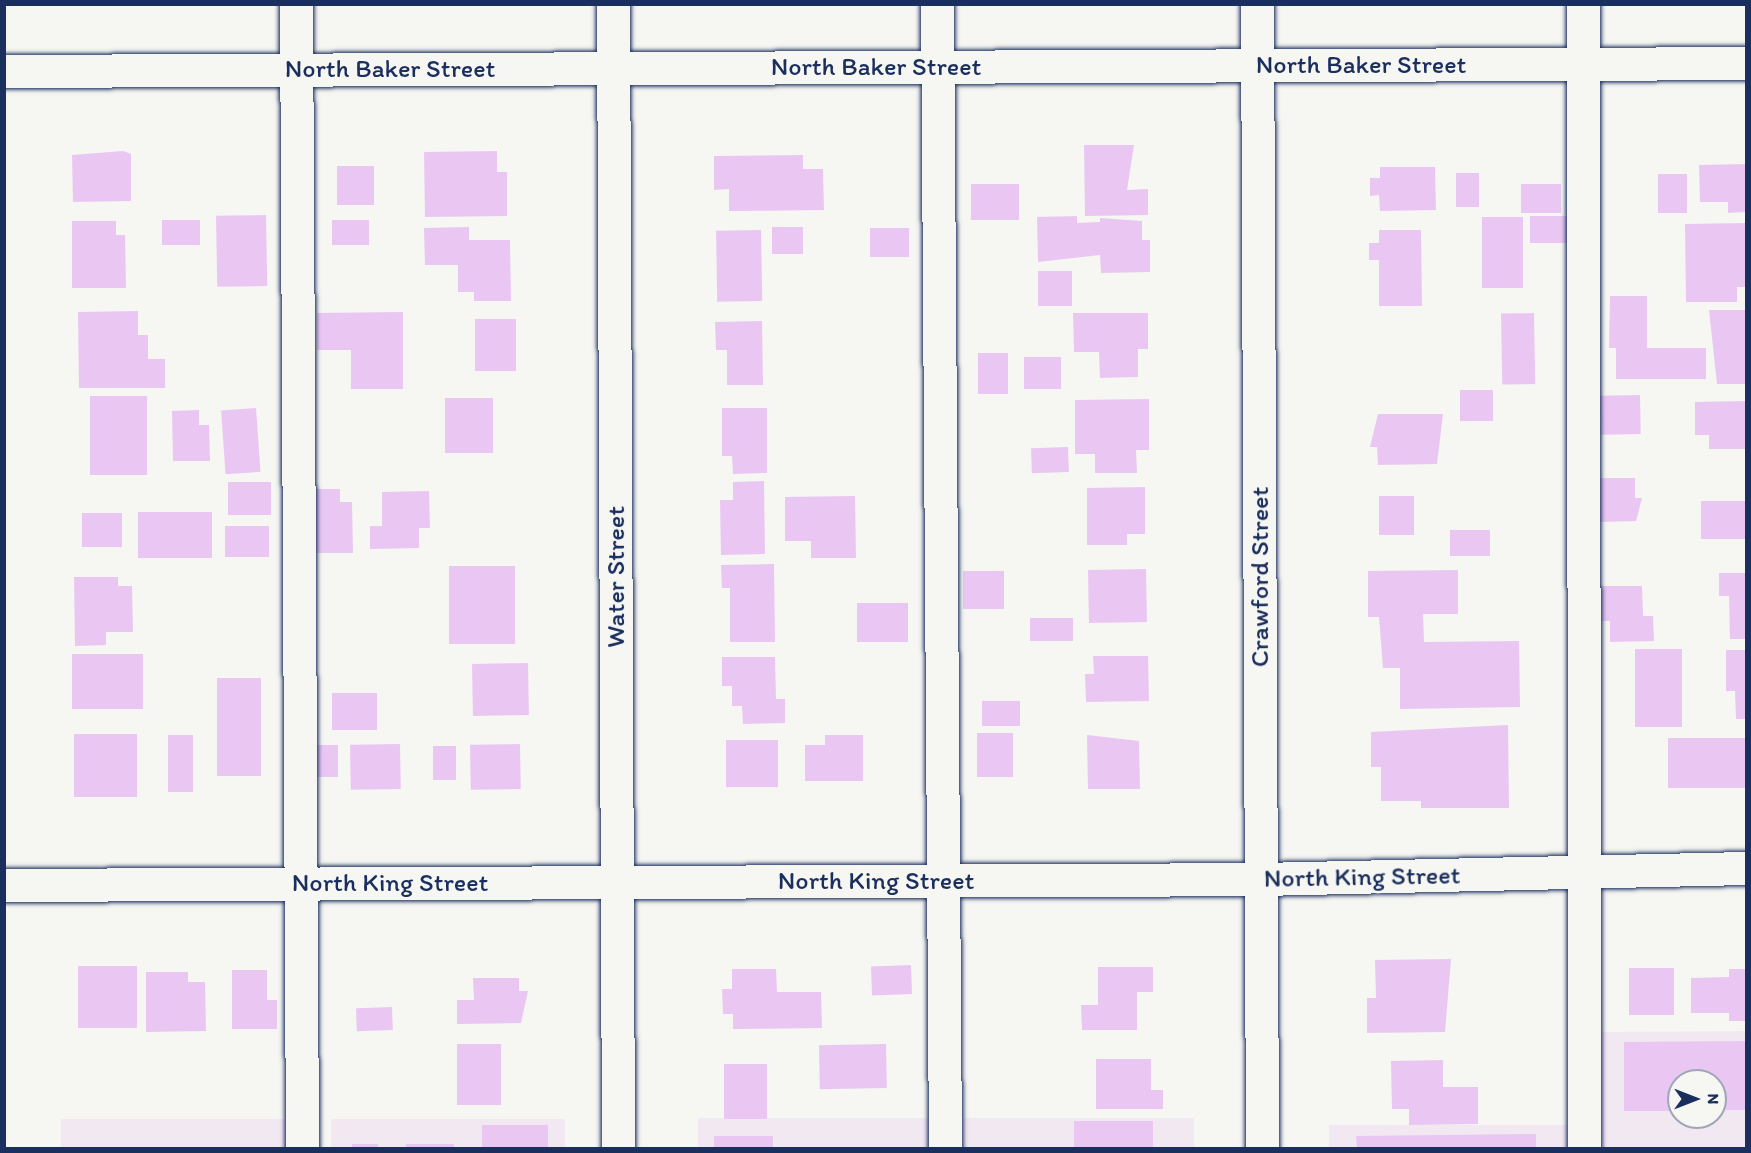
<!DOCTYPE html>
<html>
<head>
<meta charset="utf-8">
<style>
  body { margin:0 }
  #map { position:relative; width:1751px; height:1153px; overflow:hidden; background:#f6f6f2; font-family:Itim,sans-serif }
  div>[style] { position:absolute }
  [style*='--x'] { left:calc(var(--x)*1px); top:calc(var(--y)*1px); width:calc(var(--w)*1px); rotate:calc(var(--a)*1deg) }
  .built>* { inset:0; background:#f2e8f2; transform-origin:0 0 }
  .building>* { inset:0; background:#eac7f3; transform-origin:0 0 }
  .roads { filter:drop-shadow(0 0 2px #1b2f5e) drop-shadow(0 0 2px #1b2f5e) }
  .minor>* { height:33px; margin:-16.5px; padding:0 16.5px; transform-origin:16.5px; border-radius:16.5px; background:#f6f6f2 }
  span { translate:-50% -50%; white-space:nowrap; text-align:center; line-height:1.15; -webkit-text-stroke:5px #f6f6f2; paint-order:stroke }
  .street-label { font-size:26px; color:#1b2f5e }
  .frame { position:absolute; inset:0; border:6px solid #1b2f5e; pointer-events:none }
  .north { position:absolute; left:1667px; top:1069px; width:60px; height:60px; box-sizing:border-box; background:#f6f6f2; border:2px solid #9ea6b7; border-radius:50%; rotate:90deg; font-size:16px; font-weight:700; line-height:24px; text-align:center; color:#1b2f5e }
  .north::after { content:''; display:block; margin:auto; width:21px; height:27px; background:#1b2f5e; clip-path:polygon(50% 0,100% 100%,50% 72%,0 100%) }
</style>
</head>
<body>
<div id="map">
  <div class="built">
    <i style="clip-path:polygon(evenodd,1746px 1031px,1746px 1148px,1601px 1148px,1600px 1032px,1746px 1031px,1679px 1081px,1715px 1081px,1715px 1117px,1679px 1117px,1679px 1081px)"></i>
    <i style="left:930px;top:1118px;width:30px;height:232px;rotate:90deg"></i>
    <i style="left:963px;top:1118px;width:231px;height:30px"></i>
    <i style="left:61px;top:1119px;width:236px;height:29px"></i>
    <i style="left:331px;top:1119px;width:234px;height:29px"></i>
    <i style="left:1567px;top:1125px;width:23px;height:238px;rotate:90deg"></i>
  </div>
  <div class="building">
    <i style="clip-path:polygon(1084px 145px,1134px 145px,1127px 190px,1148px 189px,1148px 215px,1085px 216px)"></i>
    <i style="clip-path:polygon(123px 151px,131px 154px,131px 201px,73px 202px,72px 155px)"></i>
    <i style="clip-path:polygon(497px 151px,497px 172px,507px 172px,507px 216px,425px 217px,424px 152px)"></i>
    <i style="clip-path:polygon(803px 155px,803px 169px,823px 169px,824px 210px,729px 211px,729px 189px,714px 190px,714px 156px)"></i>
    <i style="clip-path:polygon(1746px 164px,1746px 212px,1728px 213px,1728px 202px,1700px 202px,1699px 165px)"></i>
    <i style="left:374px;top:166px;width:39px;height:37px;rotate:90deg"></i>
    <i style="clip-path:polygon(1380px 167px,1435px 167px,1436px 210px,1380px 211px,1379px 195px,1370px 196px,1370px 178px,1380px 178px)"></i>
    <i style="left:1456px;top:173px;width:23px;height:34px"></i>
    <i style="left:1658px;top:174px;width:29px;height:39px"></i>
    <i style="left:971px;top:184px;width:48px;height:36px"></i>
    <i style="left:1561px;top:184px;width:29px;height:40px;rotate:90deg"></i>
    <i style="left:266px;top:215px;width:71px;height:50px;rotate:89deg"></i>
    <i style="clip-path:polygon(1077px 216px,1077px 223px,1100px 222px,1100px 218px,1142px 221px,1142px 240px,1150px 240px,1150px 272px,1101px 273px,1100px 255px,1038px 262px,1037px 217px)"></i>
    <i style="left:1568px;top:216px;width:27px;height:38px;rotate:90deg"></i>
    <i style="left:1482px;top:217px;width:41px;height:71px"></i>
    <i style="left:162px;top:220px;width:38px;height:25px"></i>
    <i style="left:332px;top:220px;width:37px;height:25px"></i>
    <i style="clip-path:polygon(72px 221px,116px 221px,116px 235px,125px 235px,126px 288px,72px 288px)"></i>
    <i style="clip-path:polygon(1746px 223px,1746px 287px,1737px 287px,1737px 302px,1686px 302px,1685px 224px)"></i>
    <i style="clip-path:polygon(469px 227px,469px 240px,510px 240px,511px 301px,474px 301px,474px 292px,458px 292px,458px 265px,425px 265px,424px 228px)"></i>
    <i style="left:803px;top:227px;width:27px;height:31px;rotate:90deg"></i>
    <i style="left:870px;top:228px;width:39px;height:29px"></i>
    <i style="left:761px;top:230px;width:71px;height:45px;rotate:89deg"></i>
    <i style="clip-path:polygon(1379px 230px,1421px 230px,1422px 306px,1379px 306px,1379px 260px,1369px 260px,1369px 243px,1379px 243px)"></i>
    <i style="left:1038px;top:271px;width:34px;height:35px"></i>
    <i style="clip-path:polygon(1610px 296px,1647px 296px,1647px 348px,1706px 348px,1706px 379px,1616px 379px,1616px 348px,1609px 348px)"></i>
    <i style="clip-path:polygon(1709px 310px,1746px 310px,1746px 384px,1717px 384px)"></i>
    <i style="clip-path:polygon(138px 311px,138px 335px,148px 335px,148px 359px,165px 359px,165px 388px,79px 388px,78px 312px)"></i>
    <i style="clip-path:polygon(403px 312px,403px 389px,351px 389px,351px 350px,317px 350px,317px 313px)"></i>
    <i style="clip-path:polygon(1073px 313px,1148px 313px,1148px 349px,1138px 349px,1138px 377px,1100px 378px,1099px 352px,1074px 352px)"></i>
    <i style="left:1534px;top:313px;width:71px;height:33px;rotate:89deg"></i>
    <i style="left:475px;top:319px;width:41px;height:52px"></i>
    <i style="clip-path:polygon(762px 321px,763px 385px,727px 385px,727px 350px,716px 350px,715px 322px)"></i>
    <i style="left:1008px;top:353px;width:41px;height:30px;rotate:90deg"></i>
    <i style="left:1061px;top:357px;width:32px;height:37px;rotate:90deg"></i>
    <i style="left:1460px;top:390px;width:33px;height:31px"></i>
    <i style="left:1640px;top:395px;width:39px;height:40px;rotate:89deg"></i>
    <i style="left:90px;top:396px;width:57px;height:79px"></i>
    <i style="left:445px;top:398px;width:48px;height:55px"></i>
    <i style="clip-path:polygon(1149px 399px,1149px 450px,1136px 450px,1137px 473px,1095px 473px,1095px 454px,1075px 454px,1075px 400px)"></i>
    <i style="clip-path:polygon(1746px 401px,1746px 449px,1709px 449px,1709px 435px,1695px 435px,1695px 402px)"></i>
    <i style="left:256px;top:408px;width:64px;height:35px;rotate:86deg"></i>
    <i style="clip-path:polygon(722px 408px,767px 408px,767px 473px,733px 474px,732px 456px,722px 456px)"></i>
    <i style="clip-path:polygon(199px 410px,199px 425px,209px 425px,210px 461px,173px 461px,172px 411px)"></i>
    <i style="clip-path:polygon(1378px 414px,1443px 414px,1437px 464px,1378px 465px,1377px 447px,1370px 447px)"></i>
    <i style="left:1068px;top:447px;width:25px;height:37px;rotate:88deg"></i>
    <i style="clip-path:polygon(1598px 478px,1635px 478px,1635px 498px,1642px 498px,1636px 521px,1598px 522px)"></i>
    <i style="clip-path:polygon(764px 481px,765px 554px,721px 555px,720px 500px,733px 500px,733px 482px)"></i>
    <i style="left:271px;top:482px;width:33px;height:43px;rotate:90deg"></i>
    <i style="clip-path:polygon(1145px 487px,1145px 534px,1127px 534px,1127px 545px,1087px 545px,1087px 488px)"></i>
    <i style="clip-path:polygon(311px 489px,340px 489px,340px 502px,352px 502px,353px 553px,312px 553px)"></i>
    <i style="clip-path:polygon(429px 491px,430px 528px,419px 528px,419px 548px,370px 549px,370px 526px,382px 526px,382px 492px)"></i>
    <i style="clip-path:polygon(855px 496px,856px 558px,811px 558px,811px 541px,785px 541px,785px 497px)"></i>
    <i style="left:1414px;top:496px;width:39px;height:35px;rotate:90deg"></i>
    <i style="left:1701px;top:501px;width:45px;height:38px"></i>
    <i style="left:138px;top:512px;width:74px;height:46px"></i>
    <i style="left:82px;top:513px;width:40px;height:34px"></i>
    <i style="left:225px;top:526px;width:44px;height:31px"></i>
    <i style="left:1490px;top:530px;width:26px;height:40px;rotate:90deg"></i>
    <i style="clip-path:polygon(774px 564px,775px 642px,730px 642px,730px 588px,722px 588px,721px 565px)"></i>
    <i style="left:449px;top:566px;width:66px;height:78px"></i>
    <i style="left:1146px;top:569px;width:53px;height:58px;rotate:89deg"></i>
    <i style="clip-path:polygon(1458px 570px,1458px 614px,1423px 614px,1424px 642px,1519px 641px,1520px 707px,1400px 709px,1400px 668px,1383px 668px,1379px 617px,1368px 617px,1368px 571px)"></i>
    <i style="left:963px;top:571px;width:41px;height:38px"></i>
    <i style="clip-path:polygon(1719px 573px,1746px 573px,1746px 639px,1730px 639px,1729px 596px,1719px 596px)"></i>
    <i style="clip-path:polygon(74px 577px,118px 577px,118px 586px,132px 586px,133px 632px,106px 632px,106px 645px,75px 646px)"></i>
    <i style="clip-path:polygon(1597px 586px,1642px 586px,1643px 616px,1653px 616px,1654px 641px,1610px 642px,1610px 621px,1598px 621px)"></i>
    <i style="left:857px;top:603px;width:51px;height:39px"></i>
    <i style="left:1073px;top:618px;width:23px;height:43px;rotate:90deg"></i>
    <i style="left:1635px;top:649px;width:47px;height:78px"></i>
    <i style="clip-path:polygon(1726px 650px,1746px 650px,1746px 719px,1736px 719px,1735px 691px,1726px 691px)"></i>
    <i style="left:143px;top:654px;width:55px;height:71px;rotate:90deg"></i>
    <i style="clip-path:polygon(1093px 656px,1148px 656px,1149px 701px,1086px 702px,1085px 674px,1094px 674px)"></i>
    <i style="clip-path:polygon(722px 657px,775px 657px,776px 699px,785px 699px,785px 723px,743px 724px,742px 706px,732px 706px,732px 686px,722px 686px)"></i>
    <i style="left:528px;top:663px;width:52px;height:56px;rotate:89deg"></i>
    <i style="left:217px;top:678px;width:44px;height:98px"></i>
    <i style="left:332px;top:693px;width:45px;height:37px"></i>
    <i style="left:982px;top:701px;width:38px;height:25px"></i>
    <i style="clip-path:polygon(1508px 725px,1509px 808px,1421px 808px,1421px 801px,1381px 801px,1381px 767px,1371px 767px,1371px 732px)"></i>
    <i style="left:977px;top:733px;width:36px;height:44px"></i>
    <i style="left:74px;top:734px;width:63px;height:63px"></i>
    <i style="left:168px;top:735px;width:25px;height:57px"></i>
    <i style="clip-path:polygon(825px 735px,863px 735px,863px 781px,805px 781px,805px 745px,825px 745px)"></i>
    <i style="clip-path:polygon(1087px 735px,1139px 741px,1140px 789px,1088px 789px)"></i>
    <i style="left:1746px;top:738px;width:50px;height:78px;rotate:90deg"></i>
    <i style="left:726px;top:740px;width:52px;height:47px"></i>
    <i style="left:400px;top:744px;width:45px;height:50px;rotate:89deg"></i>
    <i style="left:520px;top:744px;width:45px;height:50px;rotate:89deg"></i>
    <i style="left:314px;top:745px;width:24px;height:32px"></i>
    <i style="left:433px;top:746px;width:23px;height:34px"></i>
    <i style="clip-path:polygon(1451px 959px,1445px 1032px,1367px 1033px,1367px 998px,1376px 998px,1375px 960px)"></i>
    <i style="left:911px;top:965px;width:29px;height:40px;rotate:88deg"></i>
    <i style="left:78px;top:966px;width:59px;height:62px"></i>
    <i style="clip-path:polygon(1098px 967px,1153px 967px,1153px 992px,1137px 992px,1137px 1030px,1082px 1030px,1081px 1005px,1098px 1005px)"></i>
    <i style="left:1629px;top:968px;width:45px;height:47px"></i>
    <i style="clip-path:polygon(732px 969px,776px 969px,777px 992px,821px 992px,822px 1028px,733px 1029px,733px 1014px,723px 1014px,722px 989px,732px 989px)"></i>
    <i style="clip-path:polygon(1729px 969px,1746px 969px,1746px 1021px,1729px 1021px,1729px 1013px,1691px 1013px,1691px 978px,1729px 977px)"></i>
    <i style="clip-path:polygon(232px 970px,267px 970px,267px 1000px,277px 1000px,277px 1029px,232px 1029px)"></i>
    <i style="clip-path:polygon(146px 972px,188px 972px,188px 982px,205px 982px,206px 1031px,146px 1032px)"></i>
    <i style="clip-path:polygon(473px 978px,519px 978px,519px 991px,528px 991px,521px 1023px,457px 1024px,457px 1000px,474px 1000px)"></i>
    <i style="left:392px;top:1007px;width:23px;height:36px;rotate:88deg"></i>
    <i style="clip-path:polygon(1746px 1041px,1746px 1110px,1715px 1110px,1715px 1081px,1679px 1081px,1679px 1111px,1624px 1111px,1624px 1042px)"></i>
    <i style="left:457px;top:1044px;width:44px;height:61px"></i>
    <i style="left:886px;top:1044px;width:44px;height:67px;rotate:89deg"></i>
    <i style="clip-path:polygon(1096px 1059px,1151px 1059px,1151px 1090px,1163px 1090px,1163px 1109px,1096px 1109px)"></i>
    <i style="clip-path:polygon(1443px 1060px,1443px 1087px,1478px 1087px,1478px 1124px,1409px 1125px,1409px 1109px,1392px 1109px,1391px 1061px)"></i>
    <i style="left:767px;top:1064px;width:55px;height:43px;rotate:90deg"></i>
    <i style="left:1153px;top:1121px;width:27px;height:79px;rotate:90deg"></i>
    <i style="left:548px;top:1125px;width:23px;height:66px;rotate:90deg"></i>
    <i style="clip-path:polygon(1536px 1134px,1536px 1148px,1357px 1148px,1356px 1136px)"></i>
    <i style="left:773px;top:1136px;width:12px;height:59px;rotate:90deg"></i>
    <i style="left:352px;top:1144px;width:26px;height:4px"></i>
    <i style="left:406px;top:1144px;width:48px;height:4px"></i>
  </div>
  <div class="roads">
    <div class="minor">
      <i style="--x:296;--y:4;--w:1144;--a:89.7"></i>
      <i style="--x:613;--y:4;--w:1144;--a:89.75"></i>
      <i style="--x:937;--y:4;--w:1144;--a:89.6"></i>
      <i style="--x:1257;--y:4;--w:1144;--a:89.75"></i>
      <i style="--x:1583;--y:4;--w:1144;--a:89.95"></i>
      <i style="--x:4;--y:71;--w:1742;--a:-0.26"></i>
      <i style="--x:4;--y:885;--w:1257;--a:-0.27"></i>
      <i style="--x:1261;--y:879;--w:485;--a:-1.3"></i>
    </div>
  </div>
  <div class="street-label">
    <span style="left:1361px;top:65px">North Baker Street</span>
    <span style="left:876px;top:67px">North Baker Street</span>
    <span style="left:390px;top:69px">North Baker Street</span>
    <span style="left:616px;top:577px;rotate:-90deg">Water Street</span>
    <span style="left:1260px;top:577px;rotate:-90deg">Crawford Street</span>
    <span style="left:1362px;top:877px;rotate:-1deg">North King Street</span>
    <span style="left:876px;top:881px">North King Street</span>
    <span style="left:390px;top:883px">North King Street</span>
  </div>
  <div class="frame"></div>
  <div class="north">N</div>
</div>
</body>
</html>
